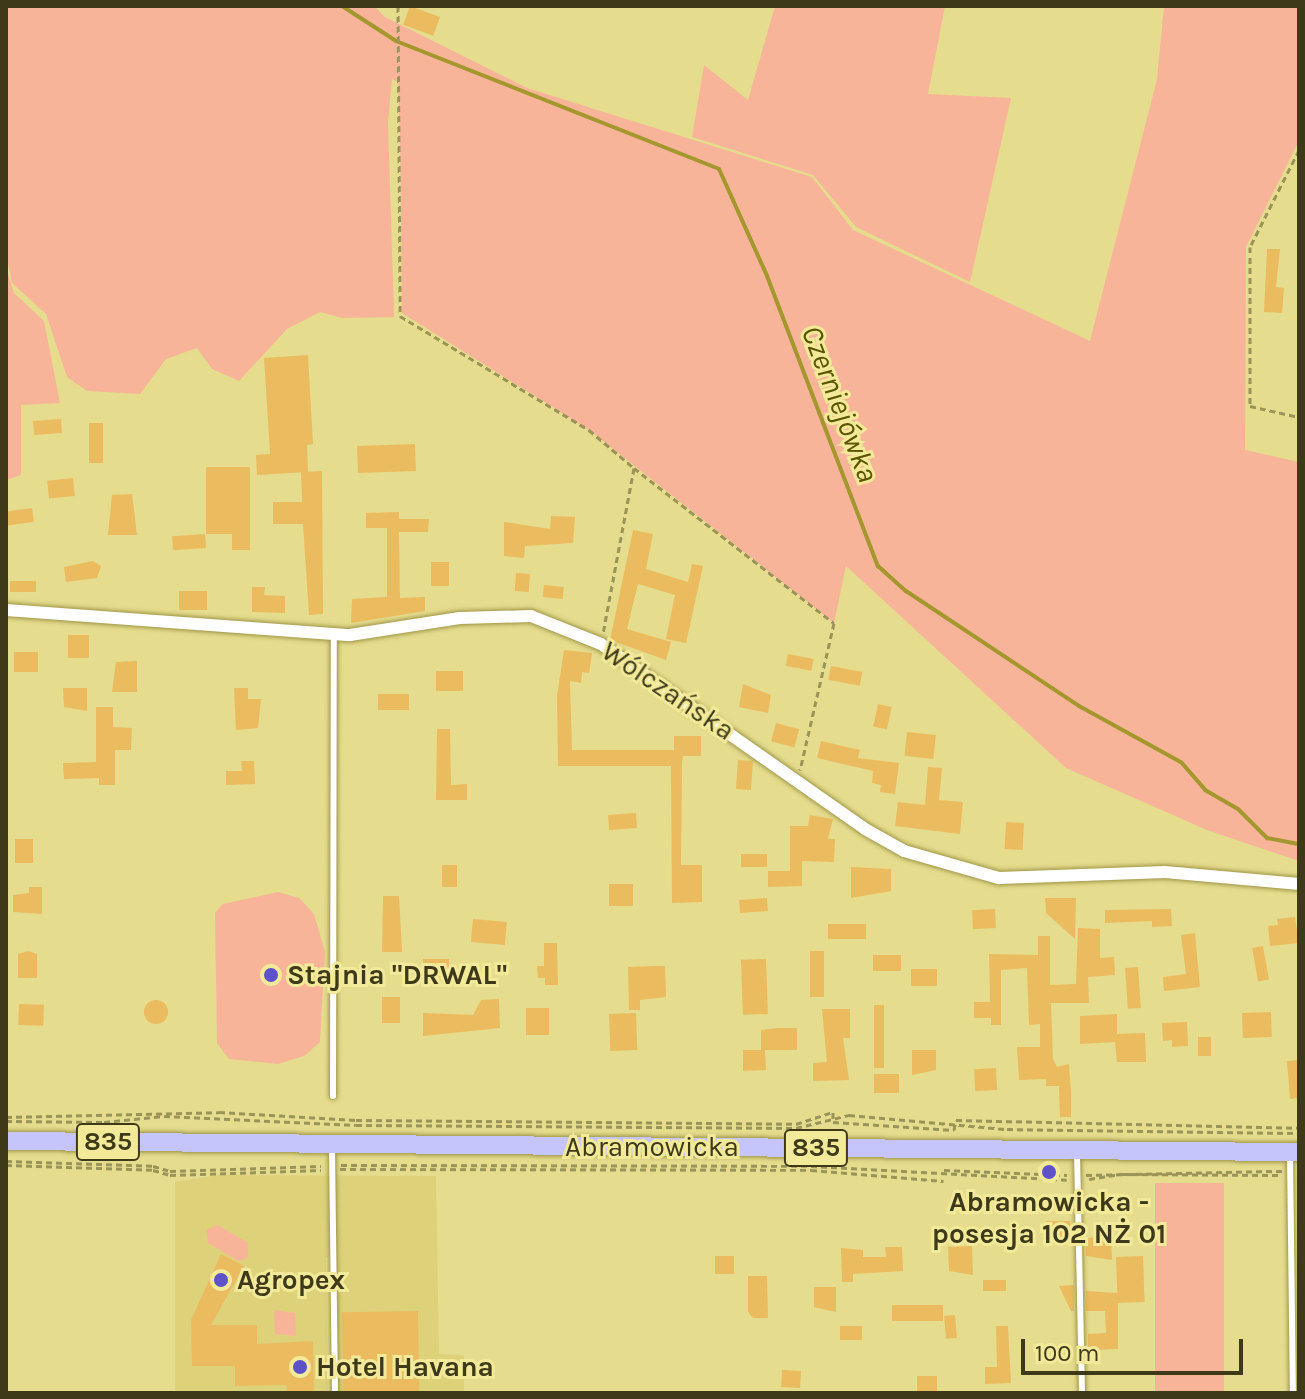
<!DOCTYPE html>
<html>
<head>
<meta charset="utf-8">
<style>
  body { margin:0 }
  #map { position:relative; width:1305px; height:1399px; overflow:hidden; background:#e5dc8d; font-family:Karla,sans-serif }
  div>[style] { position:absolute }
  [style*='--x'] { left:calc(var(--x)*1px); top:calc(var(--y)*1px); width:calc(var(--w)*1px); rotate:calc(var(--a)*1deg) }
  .built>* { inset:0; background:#ddd27a }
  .green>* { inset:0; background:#f8b498; transform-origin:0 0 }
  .stream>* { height:4px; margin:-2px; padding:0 2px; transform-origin:2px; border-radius:2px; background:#a4972e }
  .building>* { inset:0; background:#ebbc5f; transform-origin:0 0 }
  .round { border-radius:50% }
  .path>* { height:3px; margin-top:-1.5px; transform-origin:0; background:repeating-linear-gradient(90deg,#9a9459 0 6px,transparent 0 10px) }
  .roads { filter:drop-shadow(0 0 2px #9f9648) drop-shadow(0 0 2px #9f9648) }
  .lane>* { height:6px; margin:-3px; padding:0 3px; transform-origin:3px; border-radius:3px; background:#fff }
  .street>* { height:12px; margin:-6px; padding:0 6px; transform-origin:6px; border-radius:6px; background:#fff }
  .primary>* { height:18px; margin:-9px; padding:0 9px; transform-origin:9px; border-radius:9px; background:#c5c5fc }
  .dots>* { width:22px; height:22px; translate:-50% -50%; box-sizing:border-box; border:4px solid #f2e999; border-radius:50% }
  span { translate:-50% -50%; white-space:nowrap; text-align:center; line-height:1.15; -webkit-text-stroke:6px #f2e999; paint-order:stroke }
  .shield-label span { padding:2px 6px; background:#f2e999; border:2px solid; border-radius:6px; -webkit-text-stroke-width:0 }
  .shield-label { font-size:26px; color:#3e3a19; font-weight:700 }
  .street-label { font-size:28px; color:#3e3a19 }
  .poi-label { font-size:28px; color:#3e3a19; font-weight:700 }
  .left { translate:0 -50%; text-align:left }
  .water-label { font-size:30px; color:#5c5400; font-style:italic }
  .frame { position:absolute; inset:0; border:8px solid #3e3a19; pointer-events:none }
  .scale { position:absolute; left:1021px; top:1339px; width:222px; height:36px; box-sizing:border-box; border:4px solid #3e3a19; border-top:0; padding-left:10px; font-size:24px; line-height:28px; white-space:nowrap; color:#3e3a19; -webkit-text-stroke:6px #f2e999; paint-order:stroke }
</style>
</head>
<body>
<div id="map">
  <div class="built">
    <i style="clip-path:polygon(218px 1175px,436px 1176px,439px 1354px,464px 1355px,464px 1393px,338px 1393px,337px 1257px,326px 1257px,328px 1393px,175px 1393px,175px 1182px)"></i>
  </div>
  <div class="green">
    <i style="clip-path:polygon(6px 6px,374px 6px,385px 17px,527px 88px,812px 177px,853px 230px,1090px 341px,1157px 79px,1164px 6px,1299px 6px,1299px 141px,1246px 247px,1245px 450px,1299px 462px,1299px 861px,1207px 830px,1066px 768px,846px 566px,834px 623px,589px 430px,402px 313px,400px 138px,398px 82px,392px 79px,388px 123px,394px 317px,342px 318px,320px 312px,287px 329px,239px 381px,212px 369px,197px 348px,166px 359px,140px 394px,87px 391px,67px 377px,46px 314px,12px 283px,6px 252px)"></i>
    <i style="clip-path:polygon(775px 6px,945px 6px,928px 94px,1011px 98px,970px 282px,856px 227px,813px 175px,692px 137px,704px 65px,748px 100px)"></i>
    <i style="clip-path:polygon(6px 268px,14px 293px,44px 321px,60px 403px,21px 405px,21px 475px,6px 480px)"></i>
    <i style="clip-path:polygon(278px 892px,299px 898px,314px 914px,325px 952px,320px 1042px,304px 1056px,278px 1064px,229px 1059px,217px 1043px,215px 913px,223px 904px)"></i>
    <i style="left:1224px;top:1183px;width:210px;height:69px;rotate:90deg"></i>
    <i style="clip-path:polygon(218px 1225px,248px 1243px,248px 1258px,238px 1261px,208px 1243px,206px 1230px)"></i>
    <i style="clip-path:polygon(274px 1310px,295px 1313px,296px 1336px,275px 1334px)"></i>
  </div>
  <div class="stream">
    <i style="--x:342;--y:6;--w:64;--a:32.9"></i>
    <i style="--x:396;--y:41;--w:347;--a:21.6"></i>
    <i style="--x:719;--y:169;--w:117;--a:65.8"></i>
    <i style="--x:767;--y:276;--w:311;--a:69.1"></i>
    <i style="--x:878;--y:566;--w:38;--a:42"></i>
    <i style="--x:906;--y:591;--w:208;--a:33.6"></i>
    <i style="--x:1079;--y:706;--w:116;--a:28.8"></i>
    <i style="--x:1181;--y:762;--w:37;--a:49"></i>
    <i style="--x:1205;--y:790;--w:39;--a:30"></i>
    <i style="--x:1239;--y:810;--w:40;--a:45"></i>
    <i style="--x:1267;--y:838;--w:33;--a:11"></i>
  </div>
  <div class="building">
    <i style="left:410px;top:6px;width:32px;height:20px;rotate:20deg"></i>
    <i style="clip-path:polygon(1267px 249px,1280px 249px,1276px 287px,1284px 288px,1282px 313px,1264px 312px)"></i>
    <i style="clip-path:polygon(308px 355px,313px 444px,307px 445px,308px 472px,257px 475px,256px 455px,270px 454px,264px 358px)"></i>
    <i style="left:61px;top:419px;width:14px;height:28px;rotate:86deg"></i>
    <i style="left:89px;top:423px;width:14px;height:40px"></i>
    <i style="left:415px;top:444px;width:27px;height:58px;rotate:88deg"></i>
    <i style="clip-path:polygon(206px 467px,250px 467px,250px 550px,232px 550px,232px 534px,206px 534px)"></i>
    <i style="clip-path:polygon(322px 471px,323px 614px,309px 615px,303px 524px,273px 524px,273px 502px,302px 502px,301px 472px)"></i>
    <i style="left:73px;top:478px;width:18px;height:26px;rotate:84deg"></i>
    <i style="clip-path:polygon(132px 494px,137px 535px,108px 535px,112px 495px)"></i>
    <i style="left:32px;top:508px;width:14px;height:26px;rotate:82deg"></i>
    <i style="clip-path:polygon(399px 512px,399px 519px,429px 519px,428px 532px,399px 532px,400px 598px,425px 597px,425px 611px,351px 623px,352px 599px,387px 597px,387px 528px,366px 528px,366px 513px)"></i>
    <i style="clip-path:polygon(551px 516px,575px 517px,573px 543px,525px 546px,524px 558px,504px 556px,504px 522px,550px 529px)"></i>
    <i style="clip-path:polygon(633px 530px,653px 534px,646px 569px,688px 582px,692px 564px,703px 566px,686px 643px,666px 639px,675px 595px,638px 584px,627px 629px,671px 642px,666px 660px,610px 640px)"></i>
    <i style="left:205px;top:534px;width:14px;height:33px;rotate:86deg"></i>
    <i style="clip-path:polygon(93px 561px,101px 566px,97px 578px,66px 582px,64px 567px)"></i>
    <i style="left:431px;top:562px;width:18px;height:24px"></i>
    <i style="left:516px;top:573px;width:14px;height:18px;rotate:4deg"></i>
    <i style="left:36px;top:581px;width:11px;height:26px;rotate:90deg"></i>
    <i style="left:544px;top:585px;width:20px;height:12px;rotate:6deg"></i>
    <i style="clip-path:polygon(252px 587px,265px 587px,264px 595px,285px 596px,285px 613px,252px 612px)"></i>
    <i style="left:179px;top:591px;width:28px;height:19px"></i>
    <i style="left:89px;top:635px;width:23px;height:21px;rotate:90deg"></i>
    <i style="clip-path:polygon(564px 650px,592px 653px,589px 673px,582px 672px,581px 683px,570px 681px,572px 750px,674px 750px,674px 736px,701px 736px,701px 756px,683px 756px,682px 763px,681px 865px,702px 865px,702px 902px,672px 903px,671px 766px,558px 766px,557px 696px)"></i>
    <i style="left:38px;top:652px;width:20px;height:24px;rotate:90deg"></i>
    <i style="left:788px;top:654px;width:26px;height:12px;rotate:11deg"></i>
    <i style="clip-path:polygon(137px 661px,137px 692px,112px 692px,116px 662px)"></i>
    <i style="left:831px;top:666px;width:32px;height:14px;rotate:11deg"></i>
    <i style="left:436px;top:671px;width:27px;height:20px"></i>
    <i style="clip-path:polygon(743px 684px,771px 695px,768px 713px,739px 707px)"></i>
    <i style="clip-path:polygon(63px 688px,87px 688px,87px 711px,64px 707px)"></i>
    <i style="clip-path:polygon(234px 688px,248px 688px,248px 699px,261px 699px,258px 728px,236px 730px)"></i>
    <i style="left:378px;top:694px;width:31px;height:16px"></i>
    <i style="left:878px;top:704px;width:14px;height:23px;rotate:12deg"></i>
    <i style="clip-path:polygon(96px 707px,113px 707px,113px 727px,132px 728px,131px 750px,115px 750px,115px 785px,99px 785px,99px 778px,64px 779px,63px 763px,96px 762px)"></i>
    <i style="left:776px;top:723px;width:24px;height:19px;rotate:15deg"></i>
    <i style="clip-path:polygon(437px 729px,450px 729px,451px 785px,467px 784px,467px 800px,436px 800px)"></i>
    <i style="left:907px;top:732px;width:29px;height:24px;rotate:6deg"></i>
    <i style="clip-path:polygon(821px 741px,860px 750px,858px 758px,899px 763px,895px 794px,880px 792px,881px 785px,872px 783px,873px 771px,817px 758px)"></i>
    <i style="left:738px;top:760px;width:15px;height:29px;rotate:4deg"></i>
    <i style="clip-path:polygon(241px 761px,254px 761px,255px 784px,226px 785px,226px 771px,242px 771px)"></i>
    <i style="clip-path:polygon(928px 767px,942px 768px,939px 800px,963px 802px,960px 834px,895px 826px,898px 802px,925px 805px)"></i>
    <i style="left:636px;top:813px;width:15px;height:28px;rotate:86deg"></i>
    <i style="clip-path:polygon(810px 815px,833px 819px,828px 839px,835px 839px,834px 862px,802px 861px,802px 886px,768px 887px,768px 871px,790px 871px,790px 826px,808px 826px)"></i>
    <i style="left:1006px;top:822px;width:18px;height:27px;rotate:3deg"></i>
    <i style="left:15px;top:839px;width:18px;height:24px"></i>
    <i style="left:741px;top:854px;width:26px;height:13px"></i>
    <i style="left:442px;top:865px;width:15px;height:22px"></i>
    <i style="clip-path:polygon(851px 867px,891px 869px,891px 891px,851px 898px)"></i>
    <i style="left:609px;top:884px;width:24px;height:22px"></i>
    <i style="clip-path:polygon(29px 887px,42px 887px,42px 914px,13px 912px,13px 895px,29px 893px)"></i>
    <i style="clip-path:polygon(383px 896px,399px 896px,402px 952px,382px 952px)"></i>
    <i style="left:767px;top:898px;width:13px;height:28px;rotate:86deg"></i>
    <i style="clip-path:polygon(1045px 898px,1076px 898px,1075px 939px,1046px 913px)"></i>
    <i style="left:995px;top:909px;width:19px;height:23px;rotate:87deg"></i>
    <i style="clip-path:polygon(1171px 909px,1172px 926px,1152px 927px,1152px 921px,1105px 923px,1105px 910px)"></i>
    <i style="clip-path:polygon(1295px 917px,1299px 943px,1270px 946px,1268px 926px,1278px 925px,1277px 919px)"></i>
    <i style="left:473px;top:919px;width:34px;height:23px;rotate:5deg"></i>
    <i style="left:866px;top:924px;width:15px;height:38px;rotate:90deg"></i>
    <i style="clip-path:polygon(1078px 928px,1100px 929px,1100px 958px,1114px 957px,1115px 975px,1088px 977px,1089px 1003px,1051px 1003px,1053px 1059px,1057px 1067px,1069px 1064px,1071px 1092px,1071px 1117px,1060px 1117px,1059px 1086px,1046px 1086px,1046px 1079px,1019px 1080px,1017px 1047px,1040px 1047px,1040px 1024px,1029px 1025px,1027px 968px,1001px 970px,1001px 1025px,991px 1025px,991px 1018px,974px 1018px,974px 1002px,990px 1002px,989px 954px,1038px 955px,1038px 936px,1050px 936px,1050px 985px,1076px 984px)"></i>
    <i style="clip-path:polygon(1195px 933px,1200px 987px,1164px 991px,1163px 977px,1186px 974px,1181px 935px)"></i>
    <i style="clip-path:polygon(544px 943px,557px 943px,558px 985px,545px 985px,545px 978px,538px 978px,537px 966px,544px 966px)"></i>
    <i style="left:1263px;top:946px;width:34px;height:11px;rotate:80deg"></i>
    <i style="clip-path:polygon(28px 951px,37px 954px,37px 978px,18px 978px,18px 954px)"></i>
    <i style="left:810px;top:951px;width:14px;height:46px"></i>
    <i style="left:873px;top:955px;width:28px;height:16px"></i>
    <i style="left:423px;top:959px;width:26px;height:18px"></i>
    <i style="left:766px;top:959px;width:55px;height:25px;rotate:88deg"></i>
    <i style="clip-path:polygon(654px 966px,665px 966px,666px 997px,640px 1000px,640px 1010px,629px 1010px,628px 967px)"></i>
    <i style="left:1138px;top:967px;width:41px;height:13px;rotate:86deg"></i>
    <i style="left:911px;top:969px;width:26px;height:17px"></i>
    <i style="left:382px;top:997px;width:18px;height:26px"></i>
    <i style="clip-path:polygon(499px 999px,500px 1028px,423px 1036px,423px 1013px,473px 1015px,481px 1000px)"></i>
    <i class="round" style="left:144px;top:1000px;width:24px;height:24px"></i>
    <i style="left:19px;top:1004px;width:25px;height:21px;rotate:2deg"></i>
    <i style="left:874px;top:1005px;width:10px;height:63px"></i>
    <i style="left:526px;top:1008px;width:23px;height:27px"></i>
    <i style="clip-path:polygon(822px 1009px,850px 1009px,850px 1038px,843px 1038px,849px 1080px,813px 1081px,813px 1063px,827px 1062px)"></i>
    <i style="left:1271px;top:1012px;width:25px;height:29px;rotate:88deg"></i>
    <i style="left:636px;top:1013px;width:37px;height:27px;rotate:88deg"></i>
    <i style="clip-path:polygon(1117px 1014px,1117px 1034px,1145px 1033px,1146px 1062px,1117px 1062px,1115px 1042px,1080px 1044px,1080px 1016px)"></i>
    <i style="clip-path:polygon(1187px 1022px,1188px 1046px,1172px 1047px,1172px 1040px,1163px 1041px,1162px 1023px)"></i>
    <i style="clip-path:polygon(777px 1028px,797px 1028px,797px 1050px,765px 1050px,766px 1070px,743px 1071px,743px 1050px,761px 1050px,761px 1030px)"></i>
    <i style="left:1198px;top:1037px;width:13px;height:19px"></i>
    <i style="clip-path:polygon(912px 1050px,936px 1050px,936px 1070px,912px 1075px)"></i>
    <i style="clip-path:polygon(1299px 1060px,1299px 1098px,1290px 1099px,1287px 1061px)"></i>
    <i style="left:996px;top:1068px;width:22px;height:22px;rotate:87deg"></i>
    <i style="left:899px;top:1074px;width:19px;height:25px;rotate:90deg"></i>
    <i style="left:1046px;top:1221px;width:24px;height:19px"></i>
    <i style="clip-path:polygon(1111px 1237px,1112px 1260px,1086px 1256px,1086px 1238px)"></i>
    <i style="clip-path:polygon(972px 1246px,973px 1275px,949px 1271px,948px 1247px)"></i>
    <i style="clip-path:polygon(885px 1247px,902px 1247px,903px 1271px,853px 1274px,853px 1282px,842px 1282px,841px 1248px,863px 1250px,863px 1257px,886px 1257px)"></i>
    <i style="clip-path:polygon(221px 1254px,244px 1266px,211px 1325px,257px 1325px,257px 1344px,313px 1341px,314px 1393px,287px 1393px,286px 1385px,235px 1386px,235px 1366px,192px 1366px,191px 1320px)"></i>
    <i style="left:715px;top:1256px;width:19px;height:18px"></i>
    <i style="left:1143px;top:1256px;width:46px;height:27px;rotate:88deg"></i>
    <i style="clip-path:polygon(748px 1276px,767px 1276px,768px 1318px,753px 1318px,748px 1312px)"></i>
    <i style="left:983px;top:1280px;width:23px;height:11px"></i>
    <i style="clip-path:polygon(1074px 1285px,1074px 1311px,1071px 1311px,1059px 1286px)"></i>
    <i style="clip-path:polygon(814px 1287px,836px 1287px,836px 1312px,814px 1307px)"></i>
    <i style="clip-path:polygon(1086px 1291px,1118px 1293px,1118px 1349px,1088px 1350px,1088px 1334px,1106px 1333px,1105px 1311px,1086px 1311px)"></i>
    <i style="left:943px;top:1305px;width:16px;height:51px;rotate:90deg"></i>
    <i style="left:418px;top:1311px;width:82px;height:76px;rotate:89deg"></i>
    <i style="left:955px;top:1315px;width:23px;height:11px;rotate:85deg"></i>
    <i style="left:862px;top:1326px;width:14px;height:22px;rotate:90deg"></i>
    <i style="clip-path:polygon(996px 1326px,1008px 1326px,1011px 1383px,985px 1384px,985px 1367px,997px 1367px)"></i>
    <i style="left:782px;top:1370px;width:19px;height:17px;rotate:3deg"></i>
    <i style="left:917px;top:1376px;width:20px;height:17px"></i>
  </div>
  <div class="path">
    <i style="--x:398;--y:6;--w:310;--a:89.6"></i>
    <i style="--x:400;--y:316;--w:221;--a:31.1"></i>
    <i style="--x:589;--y:430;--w:59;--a:40.2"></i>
    <i style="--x:634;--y:468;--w:168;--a:100.6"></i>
    <i style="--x:1299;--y:150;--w:109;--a:116.8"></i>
    <i style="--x:1250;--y:247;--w:159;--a:90"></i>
    <i style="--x:1250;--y:406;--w:50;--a:12.7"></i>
    <i style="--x:634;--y:468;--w:253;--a:37.8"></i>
    <i style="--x:834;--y:623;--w:151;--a:103"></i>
    <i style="--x:6;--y:1117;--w:213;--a:-1.3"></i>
    <i style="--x:219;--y:1112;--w:137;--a:3.3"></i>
    <i style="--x:356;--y:1120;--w:440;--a:0.5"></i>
    <i style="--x:796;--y:1124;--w:39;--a:-18"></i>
    <i style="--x:833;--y:1112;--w:10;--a:90"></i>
    <i style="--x:833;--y:1122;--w:121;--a:3.8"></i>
    <i style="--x:954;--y:1130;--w:10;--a:-79"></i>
    <i style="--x:956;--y:1120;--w:343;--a:1.3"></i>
    <i style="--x:6;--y:1121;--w:98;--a:0.6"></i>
    <i style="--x:104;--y:1122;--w:60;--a:-5.7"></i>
    <i style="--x:164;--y:1116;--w:192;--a:2.7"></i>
    <i style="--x:356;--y:1125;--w:440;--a:0.4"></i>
    <i style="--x:796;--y:1128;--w:55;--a:-13.8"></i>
    <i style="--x:849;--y:1115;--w:159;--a:5.1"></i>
    <i style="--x:1007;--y:1129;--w:292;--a:0.8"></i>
    <i style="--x:6;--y:1161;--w:147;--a:1.9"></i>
    <i style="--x:153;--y:1166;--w:18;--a:16"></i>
    <i style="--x:170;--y:1171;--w:151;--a:-1.9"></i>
    <i style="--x:6;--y:1165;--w:147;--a:1.9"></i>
    <i style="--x:153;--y:1170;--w:18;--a:16"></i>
    <i style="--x:170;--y:1175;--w:151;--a:-1.9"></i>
    <i style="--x:341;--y:1165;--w:470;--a:0.1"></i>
    <i style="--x:811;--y:1166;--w:256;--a:3.1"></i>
    <i style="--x:340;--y:1169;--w:471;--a:0.1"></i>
    <i style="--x:811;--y:1170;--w:133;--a:4.7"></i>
    <i style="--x:944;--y:1170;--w:123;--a:2.3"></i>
    <i style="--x:1086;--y:1175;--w:196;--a:-1.2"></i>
    <i style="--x:1089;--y:1179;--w:33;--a:-9"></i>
    <i style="--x:1122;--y:1174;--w:159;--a:0.4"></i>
  </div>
  <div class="roads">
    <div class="lane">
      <i style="--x:333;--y:1096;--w:461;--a:-89.9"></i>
      <i style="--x:332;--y:1148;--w:245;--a:89.3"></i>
      <i style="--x:1077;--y:1153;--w:240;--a:88.8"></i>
      <i style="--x:1290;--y:1155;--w:238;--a:89.3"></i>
    </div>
    <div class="street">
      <i style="--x:6;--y:610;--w:345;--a:4.2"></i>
      <i style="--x:350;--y:635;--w:111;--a:-8.8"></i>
      <i style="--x:460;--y:618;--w:71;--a:-1.6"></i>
      <i style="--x:531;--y:616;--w:75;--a:21.8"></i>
      <i style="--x:601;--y:644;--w:322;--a:35"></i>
      <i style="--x:865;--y:829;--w:45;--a:29.4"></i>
      <i style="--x:904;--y:851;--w:99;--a:15.9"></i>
      <i style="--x:999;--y:878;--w:166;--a:-2.1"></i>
      <i style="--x:1165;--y:872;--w:135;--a:5.1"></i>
    </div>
    <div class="primary">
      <i style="--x:6;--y:1141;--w:1293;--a:0.49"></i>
    </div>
  </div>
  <div class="dots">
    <i style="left:271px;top:975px;background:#5e52ca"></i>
    <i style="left:1049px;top:1172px;background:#5e52ca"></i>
    <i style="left:221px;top:1280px;background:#5e52ca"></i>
    <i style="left:300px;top:1367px;background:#5e52ca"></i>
  </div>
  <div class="shield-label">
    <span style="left:108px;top:1142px">835</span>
    <span style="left:816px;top:1148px">835</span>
  </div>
  <div class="street-label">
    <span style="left:668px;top:691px;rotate:34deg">Wólczańska</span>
    <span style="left:652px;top:1147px">Abramowicka</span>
  </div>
  <div class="poi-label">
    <span class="left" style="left:287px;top:975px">Stajnia "DRWAL"</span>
    <span style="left:1049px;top:1218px">Abramowicka -<br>posesja 102 NŻ 01</span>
    <span class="left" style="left:237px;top:1280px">Agropex</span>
    <span class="left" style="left:316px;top:1367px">Hotel Havana</span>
  </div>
  <div class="water-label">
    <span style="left:840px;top:404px;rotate:69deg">Czerniejówka</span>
  </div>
  <div class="frame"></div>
  <div class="scale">100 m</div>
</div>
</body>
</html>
